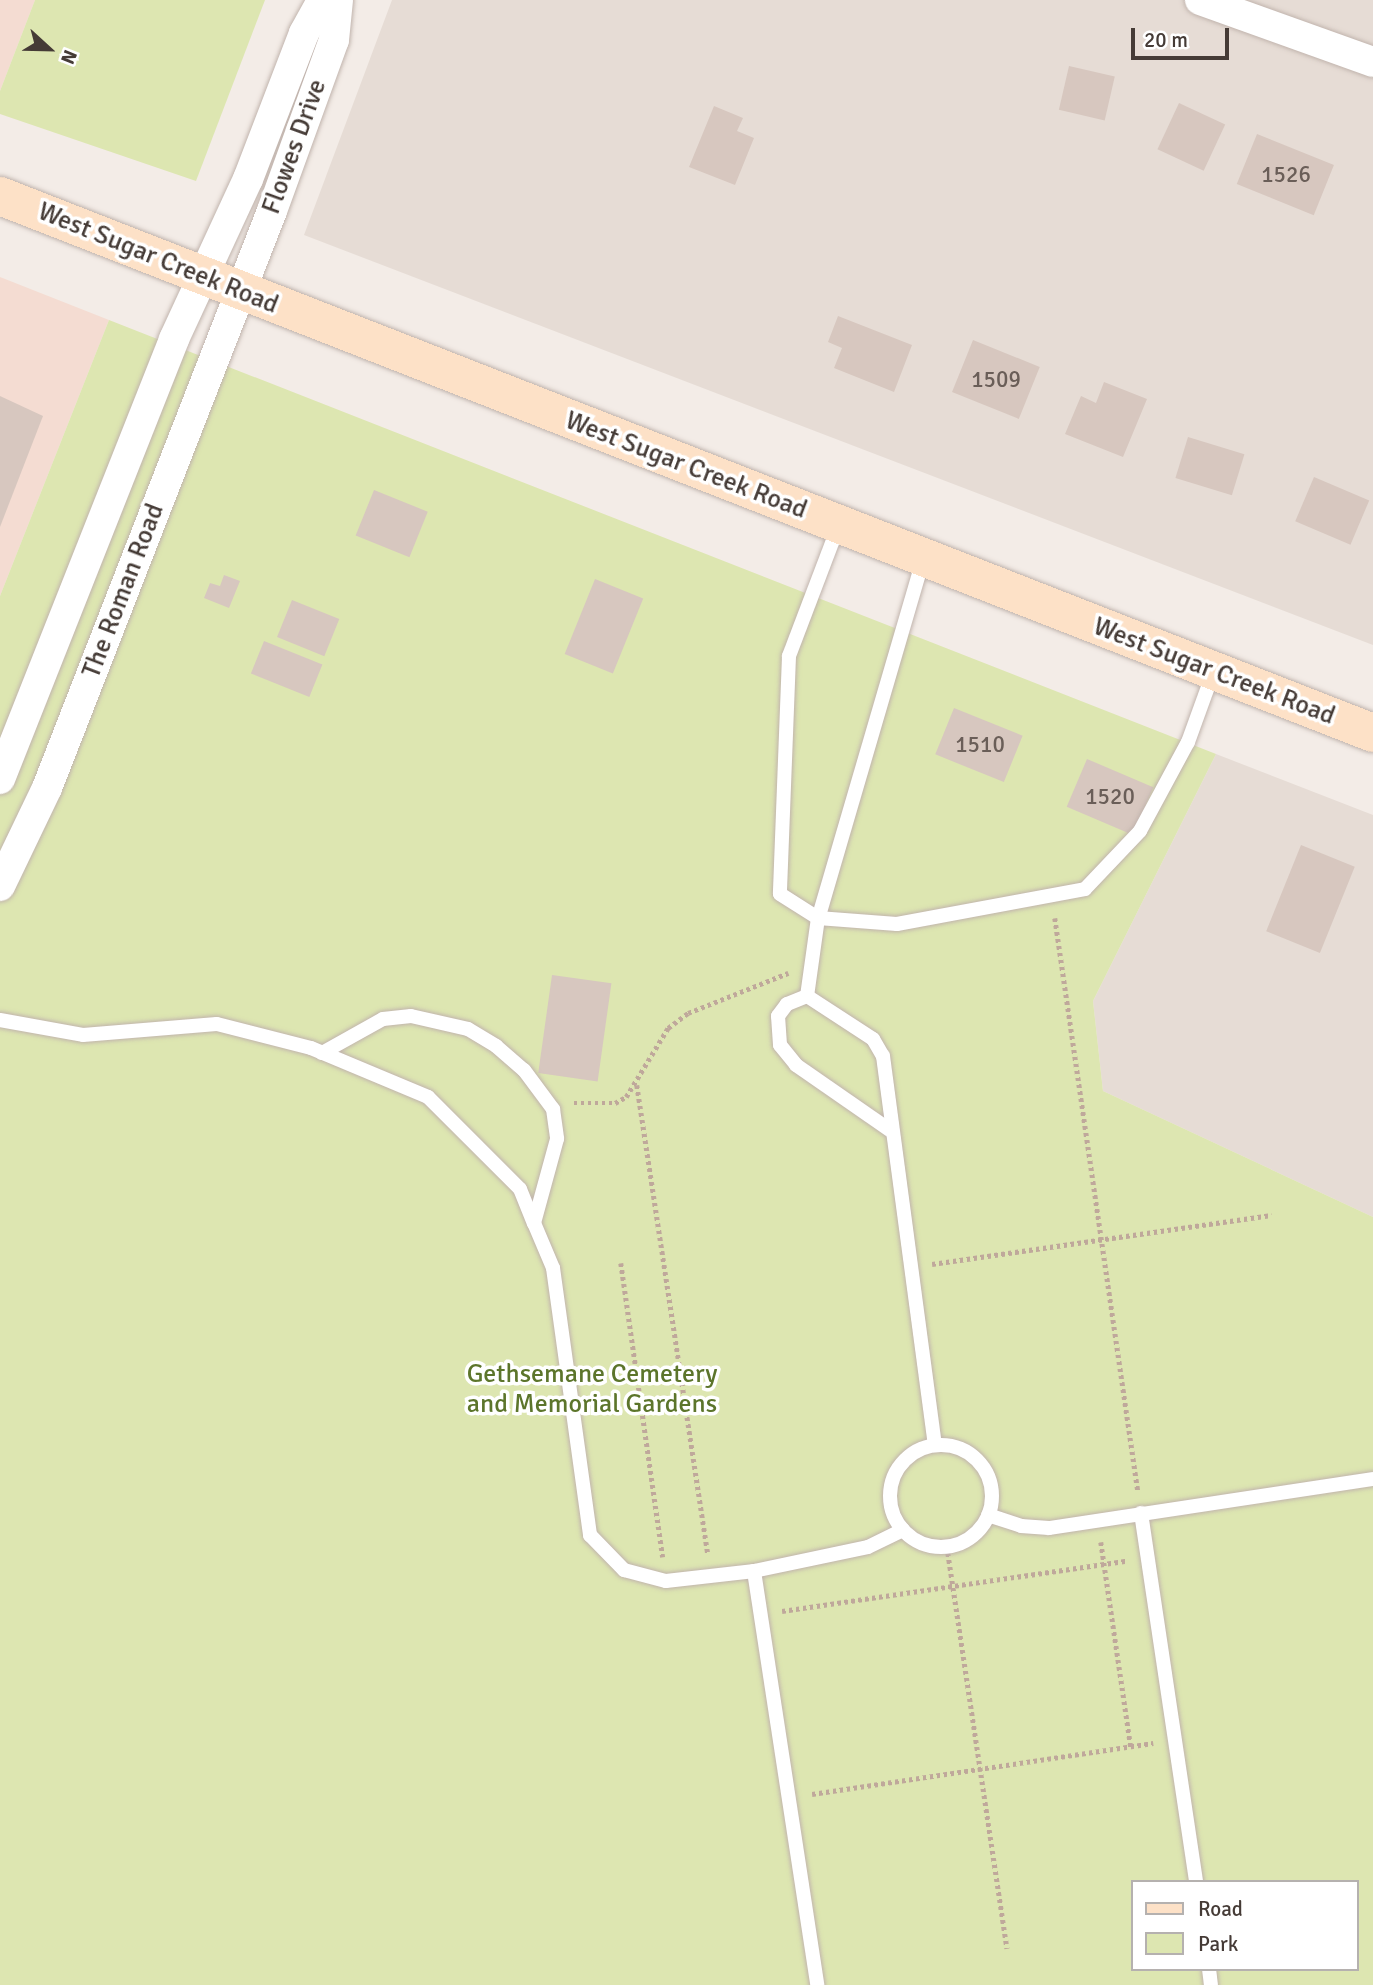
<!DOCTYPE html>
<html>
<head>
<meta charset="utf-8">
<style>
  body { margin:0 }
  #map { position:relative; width:1373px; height:1985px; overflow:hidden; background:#f3ece7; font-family:Signika,sans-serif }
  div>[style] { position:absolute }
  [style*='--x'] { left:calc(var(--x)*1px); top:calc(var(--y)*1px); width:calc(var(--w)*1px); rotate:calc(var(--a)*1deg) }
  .residential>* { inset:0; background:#e6dcd5 }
  .commercial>* { inset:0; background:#f4dcd2 }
  .green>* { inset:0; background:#dde6b1 }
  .building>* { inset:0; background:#d7c7bf; transform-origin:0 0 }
  .path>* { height:4.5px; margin-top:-2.25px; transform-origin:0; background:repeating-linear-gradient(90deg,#bfa89b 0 3.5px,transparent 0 7px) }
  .roads { filter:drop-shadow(0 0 2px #c1b4ad) drop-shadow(0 0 2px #c1b4ad) }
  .lane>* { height:14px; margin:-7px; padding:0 7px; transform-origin:7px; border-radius:7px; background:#fff }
  .lane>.ring { margin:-7px; padding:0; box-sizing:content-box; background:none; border:14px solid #fff; border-radius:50% }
  .street>* { height:30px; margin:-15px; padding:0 15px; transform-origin:15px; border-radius:15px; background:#fff }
  .secondary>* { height:38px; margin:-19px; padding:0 19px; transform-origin:19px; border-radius:19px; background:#fde1c7 }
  span { translate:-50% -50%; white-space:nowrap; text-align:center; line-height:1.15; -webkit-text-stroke:7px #fff; paint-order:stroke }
  .number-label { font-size:23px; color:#6a5e58 }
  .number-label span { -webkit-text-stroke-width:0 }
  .street-label { font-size:26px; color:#453b36 }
  .park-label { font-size:26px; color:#5c752b }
  .legend { position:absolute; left:1131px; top:1880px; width:228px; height:91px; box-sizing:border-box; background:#fff; border:2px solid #b5b1af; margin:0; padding:9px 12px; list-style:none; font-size:21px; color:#453b36 }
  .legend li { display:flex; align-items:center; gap:14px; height:35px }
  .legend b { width:35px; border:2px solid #b5b1af }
  .north { position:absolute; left:14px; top:14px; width:70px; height:70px; -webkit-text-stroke:5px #fff; paint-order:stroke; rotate:112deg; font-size:19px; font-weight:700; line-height:28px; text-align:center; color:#453b36 }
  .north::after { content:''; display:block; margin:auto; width:24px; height:32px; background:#453b36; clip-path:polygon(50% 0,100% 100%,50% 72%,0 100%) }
  .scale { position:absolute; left:1131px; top:28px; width:98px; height:32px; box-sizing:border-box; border:4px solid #453b36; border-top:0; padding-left:9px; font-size:21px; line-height:24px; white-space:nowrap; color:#453b36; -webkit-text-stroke:5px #fff; paint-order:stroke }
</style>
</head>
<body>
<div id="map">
  <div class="residential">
    <i style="clip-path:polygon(392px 0,1373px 0,1373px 645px,304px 235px)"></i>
    <i style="clip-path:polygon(1216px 754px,1373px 815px,1373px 1217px,1103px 1091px,1093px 1001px)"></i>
  </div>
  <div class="commercial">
    <i style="clip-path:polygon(0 0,35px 0,0 91px)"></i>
    <i style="clip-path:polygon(0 277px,109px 320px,0 596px)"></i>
  </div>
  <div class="green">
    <i style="clip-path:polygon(35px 0,265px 0,196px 181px,0 114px,0 91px)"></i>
    <i style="clip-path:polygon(evenodd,109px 320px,1216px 754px,1093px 1001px,1103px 1091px,1373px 1217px,1373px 1985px,0 1985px,0 596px,109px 320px,1133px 1882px,1357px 1882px,1357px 1969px,1133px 1969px,1133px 1882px)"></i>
  </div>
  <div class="building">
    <i style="left:1069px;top:66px;width:47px;height:45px;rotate:13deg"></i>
    <i style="left:1179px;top:103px;width:51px;height:51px;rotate:25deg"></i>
    <i style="clip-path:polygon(714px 106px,743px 118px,737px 131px,754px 138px,735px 185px,689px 167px)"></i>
    <i style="left:1257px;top:134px;width:83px;height:54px;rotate:22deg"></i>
    <i style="clip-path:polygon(838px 316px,912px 345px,894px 392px,834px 368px,842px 348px,828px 342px)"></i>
    <i style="left:973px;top:340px;width:72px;height:56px;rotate:22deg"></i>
    <i style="clip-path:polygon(1104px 382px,1147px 399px,1123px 457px,1065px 434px,1081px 396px,1096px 403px)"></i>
    <i style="clip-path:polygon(0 396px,43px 416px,0 527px)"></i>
    <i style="left:1188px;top:437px;width:59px;height:43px;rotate:17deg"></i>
    <i style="left:1314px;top:477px;width:60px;height:48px;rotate:23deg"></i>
    <i style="left:374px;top:490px;width:58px;height:49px;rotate:22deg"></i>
    <i style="clip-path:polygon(224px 575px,240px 581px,229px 608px,204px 598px,210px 583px,220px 586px)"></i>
    <i style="left:595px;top:579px;width:52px;height:81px;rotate:22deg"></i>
    <i style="left:292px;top:600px;width:51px;height:40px;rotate:22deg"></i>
    <i style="left:264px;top:641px;width:63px;height:35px;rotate:22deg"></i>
    <i style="left:954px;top:708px;width:74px;height:50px;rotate:22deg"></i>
    <i style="left:1087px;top:759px;width:72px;height:52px;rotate:23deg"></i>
    <i style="left:1301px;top:845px;width:58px;height:93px;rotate:22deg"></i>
    <i style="left:552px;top:975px;width:60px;height:99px;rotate:8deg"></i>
  </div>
  <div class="path">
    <i style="--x:1055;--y:918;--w:579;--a:81.76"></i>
    <i style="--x:637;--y:1085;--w:475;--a:81.4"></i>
    <i style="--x:574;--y:1103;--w:41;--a:0"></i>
    <i style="--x:615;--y:1103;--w:13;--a:-29"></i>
    <i style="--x:626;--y:1097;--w:81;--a:-58.7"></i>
    <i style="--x:668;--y:1028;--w:25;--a:-37"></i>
    <i style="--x:688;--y:1013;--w:108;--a:-21.8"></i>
    <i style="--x:621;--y:1263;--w:297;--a:81.9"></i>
    <i style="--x:932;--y:1264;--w:343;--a:-8.2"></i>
    <i style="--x:1101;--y:1542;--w:207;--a:81.7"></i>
    <i style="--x:947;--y:1546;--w:407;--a:81.5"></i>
    <i style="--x:782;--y:1611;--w:348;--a:-8.3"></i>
    <i style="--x:812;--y:1794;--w:345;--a:-8.5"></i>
  </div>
  <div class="roads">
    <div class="lane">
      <i style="--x:838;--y:527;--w:138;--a:110.8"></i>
      <i style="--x:789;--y:656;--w:238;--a:92.2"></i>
      <i style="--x:780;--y:894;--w:45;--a:32.3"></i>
      <i style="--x:818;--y:918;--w:79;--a:4.3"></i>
      <i style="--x:897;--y:924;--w:191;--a:-10.5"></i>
      <i style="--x:1085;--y:889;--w:80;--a:-46.5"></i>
      <i style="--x:1140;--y:831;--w:101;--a:-61.7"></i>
      <i style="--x:1188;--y:742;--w:73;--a:-70.1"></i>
      <i style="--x:923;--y:560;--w:373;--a:106.3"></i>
      <i style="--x:818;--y:918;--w:79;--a:98"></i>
      <i style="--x:807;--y:996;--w:79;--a:33.1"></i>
      <i style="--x:873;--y:1039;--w:20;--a:60"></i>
      <i style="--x:883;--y:1056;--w:392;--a:82.4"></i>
      <i style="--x:807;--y:996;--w:22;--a:158"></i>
      <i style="--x:787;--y:1004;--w:15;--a:127"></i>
      <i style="--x:778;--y:1016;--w:29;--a:86"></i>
      <i style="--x:780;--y:1045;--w:26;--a:51"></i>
      <i style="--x:796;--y:1065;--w:114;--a:34.7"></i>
      <i style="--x:0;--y:1020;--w:84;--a:10.2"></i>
      <i style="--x:83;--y:1035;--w:134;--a:-4.7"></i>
      <i style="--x:217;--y:1024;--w:97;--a:14.3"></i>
      <i style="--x:311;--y:1048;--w:127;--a:22.7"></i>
      <i style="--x:428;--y:1097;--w:130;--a:45"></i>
      <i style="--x:520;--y:1189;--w:37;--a:68"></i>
      <i style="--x:534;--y:1223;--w:49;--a:67.1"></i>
      <i style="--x:553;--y:1268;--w:270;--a:82.1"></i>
      <i style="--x:590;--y:1535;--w:49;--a:45.8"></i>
      <i style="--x:624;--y:1570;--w:43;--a:14.7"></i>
      <i style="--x:666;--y:1581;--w:89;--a:-6.5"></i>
      <i style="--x:754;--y:1571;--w:116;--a:-11.9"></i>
      <i style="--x:868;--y:1547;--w:39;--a:-26"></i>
      <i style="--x:322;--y:1053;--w:70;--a:-29.1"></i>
      <i style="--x:383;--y:1019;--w:28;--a:-6"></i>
      <i style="--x:411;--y:1016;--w:58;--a:12.8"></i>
      <i style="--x:468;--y:1029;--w:33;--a:31"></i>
      <i style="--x:496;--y:1046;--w:37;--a:41"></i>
      <i style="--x:524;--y:1070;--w:49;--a:53.4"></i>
      <i style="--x:553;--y:1109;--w:30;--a:82"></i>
      <i style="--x:557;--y:1139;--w:87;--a:105.3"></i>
      <i class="ring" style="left:890px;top:1445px;width:88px;height:88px"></i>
      <i style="--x:1141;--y:1513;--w:373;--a:81.5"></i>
      <i style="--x:988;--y:1515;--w:35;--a:18"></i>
      <i style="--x:1021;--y:1526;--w:28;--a:4"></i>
      <i style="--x:1049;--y:1528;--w:328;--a:-8.6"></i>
      <i style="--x:754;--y:1571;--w:419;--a:81.3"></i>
      <i style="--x:1209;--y:1969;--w:16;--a:83"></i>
    </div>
    <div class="street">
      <i style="--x:1200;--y:0;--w:184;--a:19.7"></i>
      <i style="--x:0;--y:779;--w:473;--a:-68.4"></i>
      <i style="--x:174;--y:339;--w:176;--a:-65.2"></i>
      <i style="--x:248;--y:179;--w:156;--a:-69"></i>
      <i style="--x:304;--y:33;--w:38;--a:-61"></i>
      <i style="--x:0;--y:886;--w:109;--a:-64.4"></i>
      <i style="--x:47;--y:788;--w:619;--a:-68.7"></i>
      <i style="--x:272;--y:211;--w:182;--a:-70.1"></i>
      <i style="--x:334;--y:40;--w:40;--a:-84.3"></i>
    </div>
    <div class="secondary">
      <i style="--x:0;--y:196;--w:1474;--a:21.36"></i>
    </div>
  </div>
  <div class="number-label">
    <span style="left:1286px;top:175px">1526</span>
    <span style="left:996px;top:380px">1509</span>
    <span style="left:980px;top:745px">1510</span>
    <span style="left:1110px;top:797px">1520</span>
  </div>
  <div class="street-label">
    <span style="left:295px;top:147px;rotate:-70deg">Flowes Drive</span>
    <span style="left:158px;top:259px;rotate:22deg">West Sugar Creek Road</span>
    <span style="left:686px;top:466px;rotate:21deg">West Sugar Creek Road</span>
    <span style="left:124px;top:591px;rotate:-69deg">The Roman Road</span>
    <span style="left:1214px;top:672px;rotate:21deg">West Sugar Creek Road</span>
  </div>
  <div class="park-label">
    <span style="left:592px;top:1390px">Gethsemane Cemetery<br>and Memorial Gardens</span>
  </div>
  <ul class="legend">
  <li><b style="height:9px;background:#fde1c7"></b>Road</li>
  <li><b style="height:19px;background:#dde6b1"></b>Park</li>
  </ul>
  <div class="north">N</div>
  <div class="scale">20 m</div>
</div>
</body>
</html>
